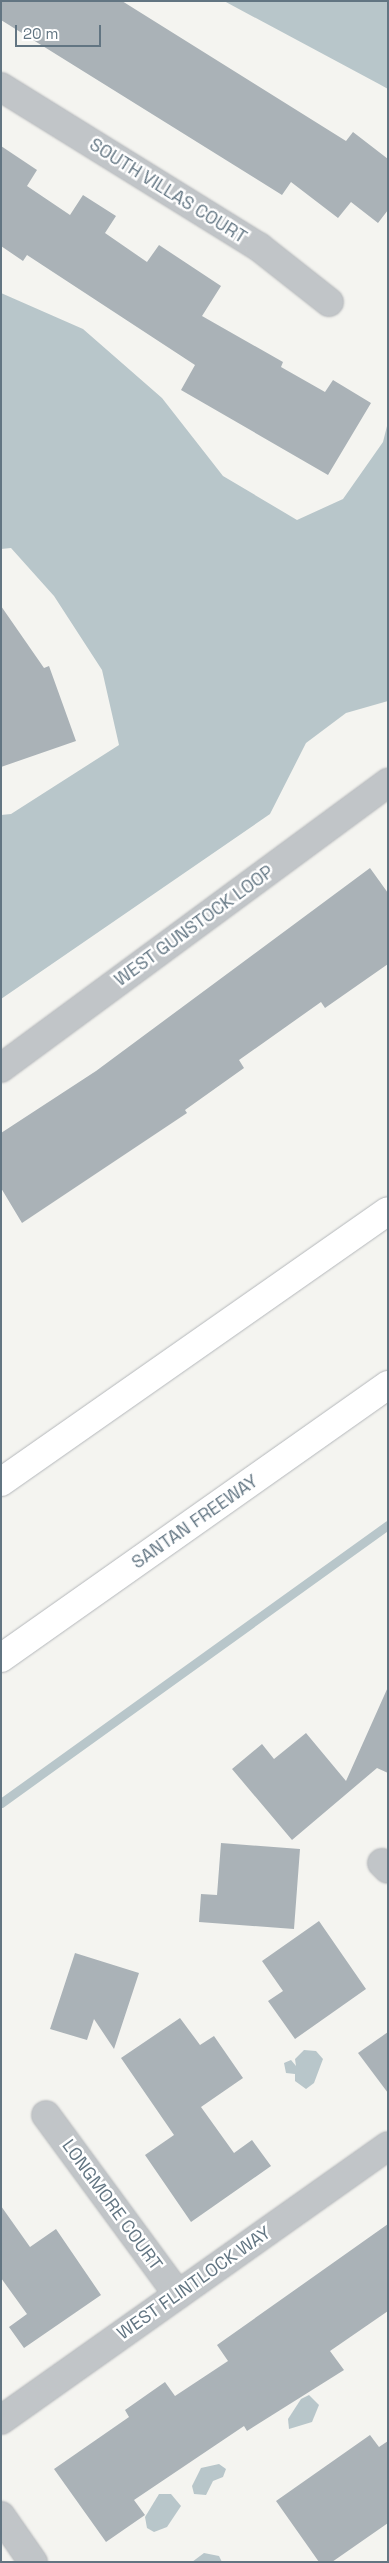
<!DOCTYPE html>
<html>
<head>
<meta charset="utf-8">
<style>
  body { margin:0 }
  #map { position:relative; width:389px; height:2563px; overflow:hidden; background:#f4f4f0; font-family:"Space Grotesk",sans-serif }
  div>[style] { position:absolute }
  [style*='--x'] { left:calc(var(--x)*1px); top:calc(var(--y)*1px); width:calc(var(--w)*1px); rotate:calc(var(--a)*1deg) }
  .water>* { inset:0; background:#b8c6ca }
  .stream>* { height:9px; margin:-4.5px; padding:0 4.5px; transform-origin:4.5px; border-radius:4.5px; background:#b8c6ca }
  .building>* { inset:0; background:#aab2b7 }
  .roads { filter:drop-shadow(0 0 1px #b4b7ba) drop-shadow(0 0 1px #b4b7ba) }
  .minor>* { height:28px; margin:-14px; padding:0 14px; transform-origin:14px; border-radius:14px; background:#c1c5c8 }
  .highway>* { height:28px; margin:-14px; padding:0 14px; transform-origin:14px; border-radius:14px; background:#fff }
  span { translate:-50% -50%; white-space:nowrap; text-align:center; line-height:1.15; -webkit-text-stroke:5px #fff; paint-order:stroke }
  .street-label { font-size:18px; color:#627582 }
  .frame { position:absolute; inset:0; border:2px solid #627582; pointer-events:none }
  .scale { position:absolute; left:15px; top:25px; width:86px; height:22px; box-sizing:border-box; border:2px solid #627582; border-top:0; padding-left:6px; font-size:15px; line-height:18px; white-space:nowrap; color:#627582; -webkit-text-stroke:4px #fff; paint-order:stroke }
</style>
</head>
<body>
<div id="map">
  <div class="water">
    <i style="clip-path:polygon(224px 1px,388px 1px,388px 89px,379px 84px)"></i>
    <i style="clip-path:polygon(1px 293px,83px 329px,162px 398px,223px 476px,297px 520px,343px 499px,383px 442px,388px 422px,388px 701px,346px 713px,306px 743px,270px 814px,1px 999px,1px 815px,11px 814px,119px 745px,102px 670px,54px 596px,11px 548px,1px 549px)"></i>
    <i style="clip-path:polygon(304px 2050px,316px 2051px,323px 2059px,314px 2083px,306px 2089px,295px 2081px,295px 2074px,286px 2073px,284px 2063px,291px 2060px,296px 2066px,295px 2059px)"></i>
    <i style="clip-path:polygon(309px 2395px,319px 2405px,312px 2422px,289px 2429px,288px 2419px,301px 2399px)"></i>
    <i style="clip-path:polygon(219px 2464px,226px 2469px,223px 2477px,213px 2481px,206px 2495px,194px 2494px,192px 2486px,201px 2468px)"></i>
    <i style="clip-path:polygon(159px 2494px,171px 2494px,181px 2506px,167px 2527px,154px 2532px,147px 2528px,145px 2517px)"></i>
    <i style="clip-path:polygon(204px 2553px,219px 2556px,222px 2562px,192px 2562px)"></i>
  </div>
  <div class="stream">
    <i style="--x:1;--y:1803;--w:477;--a:-35.7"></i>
  </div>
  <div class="building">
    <i style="clip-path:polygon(1px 1px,122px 1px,346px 141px,353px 132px,388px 159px,388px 210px,378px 223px,351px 202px,338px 218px,291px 182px,282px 195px,1px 20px)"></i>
    <i style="clip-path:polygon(1px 146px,37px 170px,27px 186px,70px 215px,83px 195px,116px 216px,105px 233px,147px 262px,159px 245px,221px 286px,202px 316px,283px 362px,281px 367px,325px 392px,333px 380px,371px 403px,328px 475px,181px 390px,195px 365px,27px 255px,23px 261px,1px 246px)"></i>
    <i style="clip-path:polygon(1px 606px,44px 668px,49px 666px,76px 741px,1px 767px)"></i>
    <i style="clip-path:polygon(370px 868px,388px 893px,388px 964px,325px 1008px,321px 1002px,239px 1060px,244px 1068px,185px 1110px,187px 1113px,22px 1223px,1px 1188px,1px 1133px,96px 1071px)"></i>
    <i style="clip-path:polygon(388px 1687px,388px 1773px,377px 1768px,292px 1840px,232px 1769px,262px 1744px,274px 1759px,306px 1733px,346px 1781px)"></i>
    <i style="clip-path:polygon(221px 1843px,300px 1849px,294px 1929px,199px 1922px,201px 1894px,217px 1895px)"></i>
    <i style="clip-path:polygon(319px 1921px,366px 1989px,295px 2039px,268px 2001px,283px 1991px,262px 1961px)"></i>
    <i style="clip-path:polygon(75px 1953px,139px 1973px,114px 2049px,94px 2019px,87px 2040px,50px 2029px)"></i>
    <i style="clip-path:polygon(180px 2018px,200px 2045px,214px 2036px,243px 2078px,201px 2107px,234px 2153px,252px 2140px,271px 2166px,191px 2222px,145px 2155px,174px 2135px,121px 2058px)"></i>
    <i style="clip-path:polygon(388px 2032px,388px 2093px,358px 2053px)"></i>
    <i style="clip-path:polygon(1px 2206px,30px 2247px,56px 2229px,101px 2295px,24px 2348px,9px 2327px,27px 2314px,1px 2278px)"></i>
    <i style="clip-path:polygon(388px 2224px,388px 2311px,330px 2351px,344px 2370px,247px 2431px,244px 2426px,134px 2500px,145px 2515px,106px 2542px,54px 2469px,129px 2417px,125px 2410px,165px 2382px,175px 2396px,228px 2361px,217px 2345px)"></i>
    <i style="clip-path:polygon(370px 2435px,379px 2447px,388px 2441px,388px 2523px,332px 2562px,319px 2562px,276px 2501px)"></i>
  </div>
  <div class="roads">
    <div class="minor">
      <i style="--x:1;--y:87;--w:304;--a:31.8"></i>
      <i style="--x:259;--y:247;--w:89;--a:38.2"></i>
      <i style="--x:1;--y:1068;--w:481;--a:-36.4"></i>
      <i style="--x:382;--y:1863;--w:8;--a:45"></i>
      <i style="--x:46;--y:2115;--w:223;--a:53.7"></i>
      <i style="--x:1;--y:2420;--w:474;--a:-35.3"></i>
      <i style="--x:1;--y:2516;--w:56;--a:55.2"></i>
    </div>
    <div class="highway">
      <i style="--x:1;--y:1482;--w:472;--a:-35"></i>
      <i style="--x:1;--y:1658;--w:474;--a:-35.2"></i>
    </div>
  </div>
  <div class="street-label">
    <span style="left:168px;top:191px;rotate:32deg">SOUTH VILLAS COURT</span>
    <span style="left:194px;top:926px;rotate:-36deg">WEST GUNSTOCK LOOP</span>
    <span style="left:195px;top:1522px;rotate:-35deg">SANTAN FREEWAY</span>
    <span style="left:112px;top:2205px;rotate:54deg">LONGMORE COURT</span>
    <span style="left:194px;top:2283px;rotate:-35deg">WEST FLINTLOCK WAY</span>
  </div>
  <div class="frame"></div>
  <div class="scale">20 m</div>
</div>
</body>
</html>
